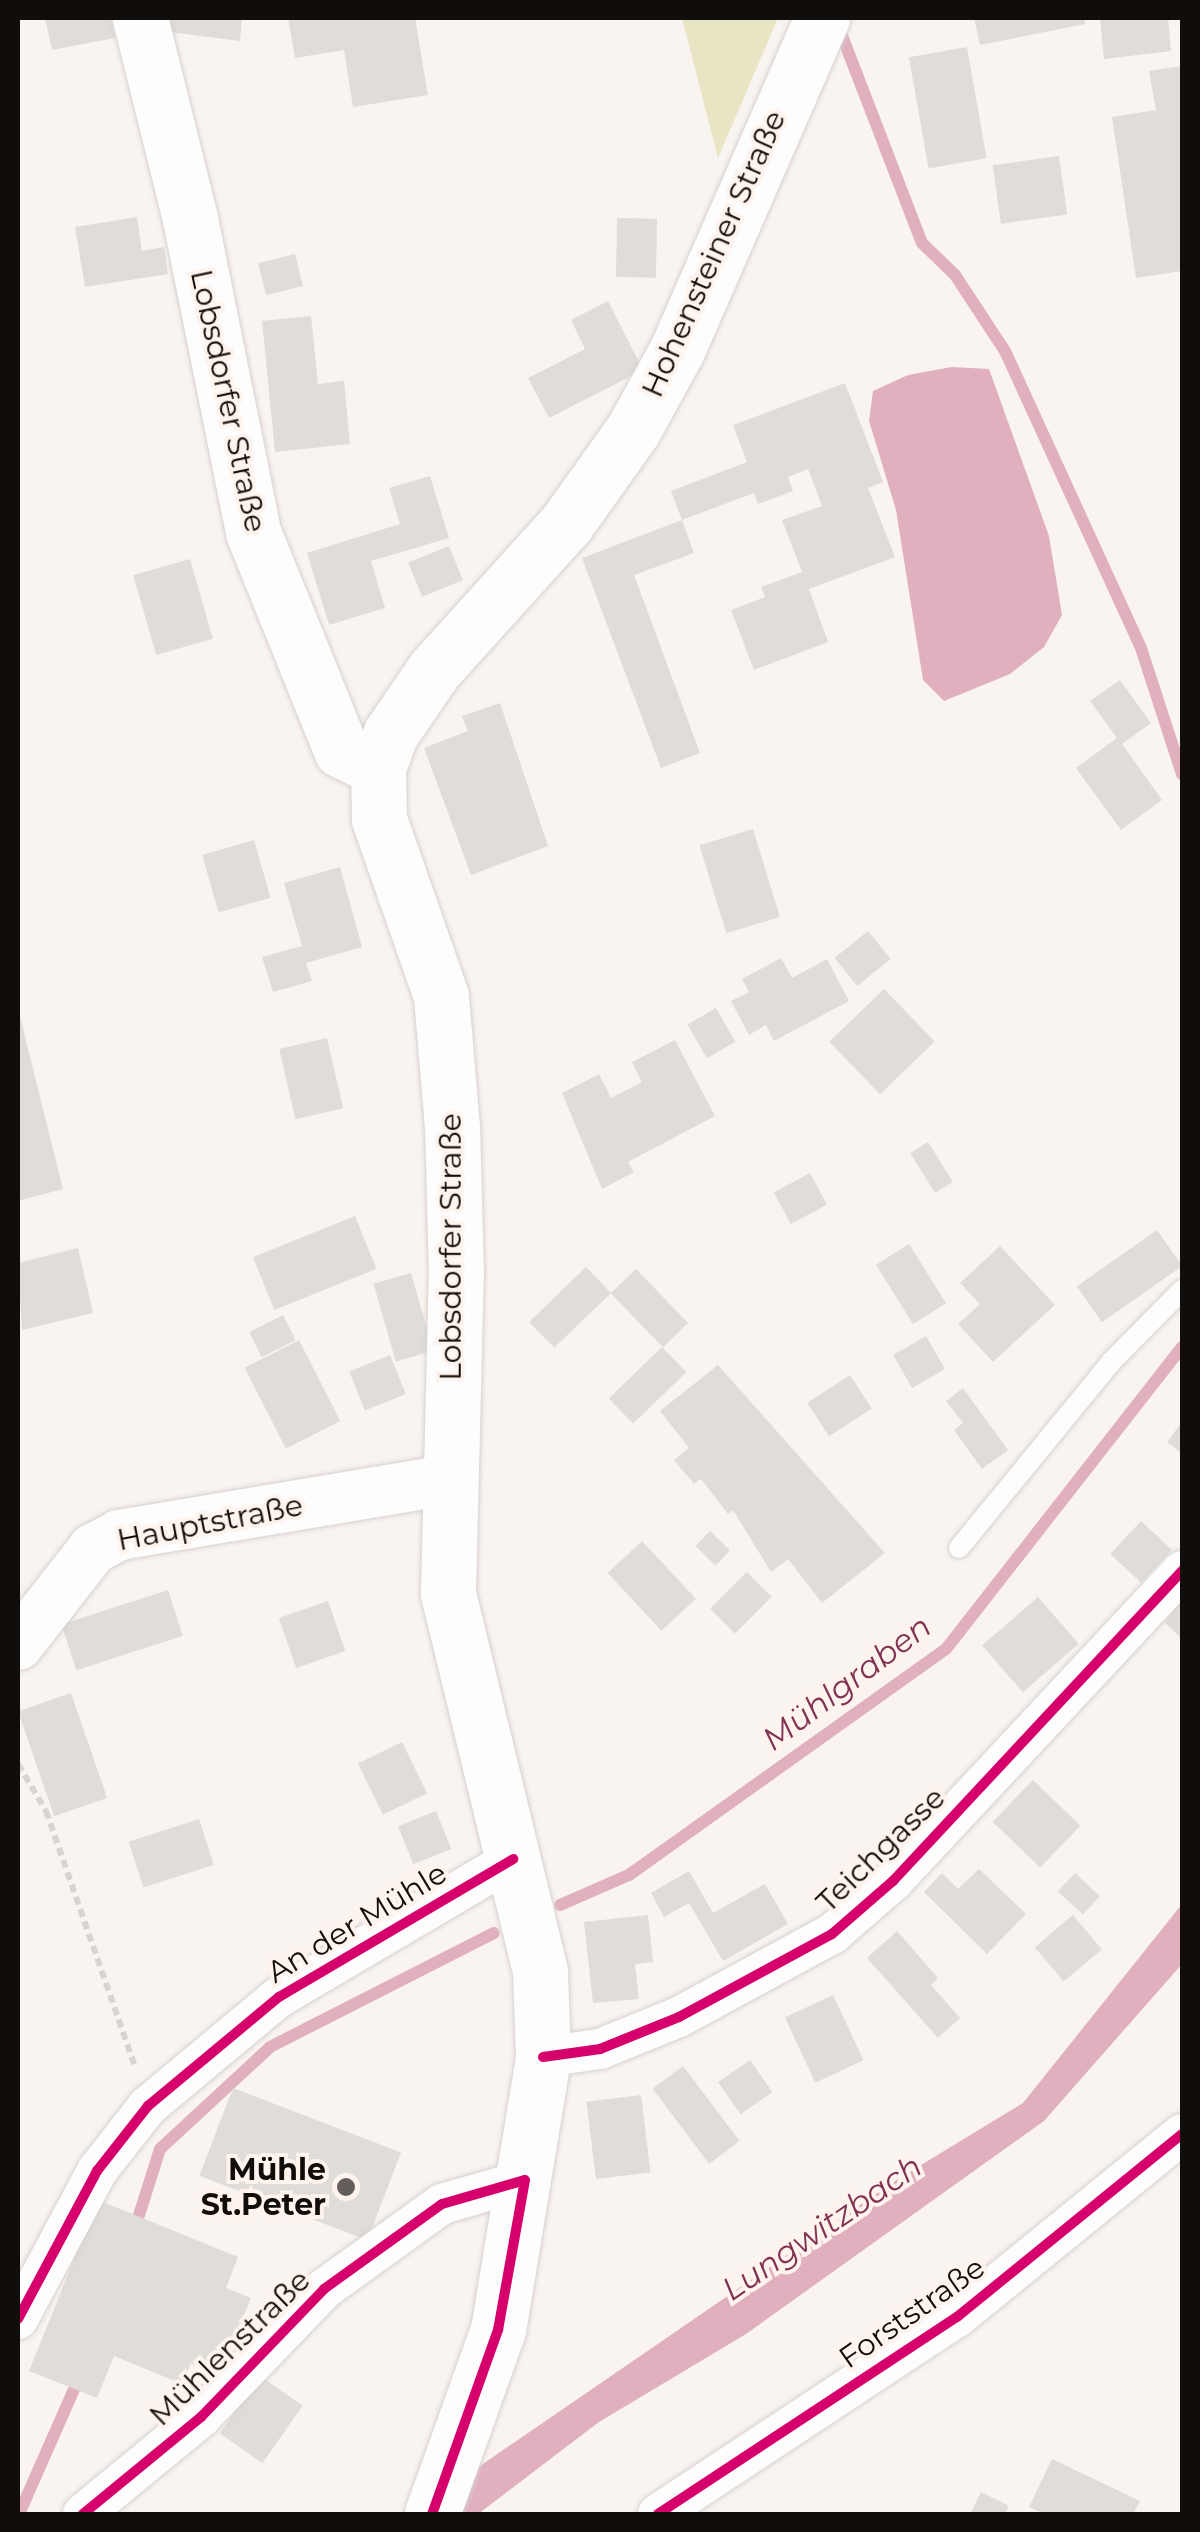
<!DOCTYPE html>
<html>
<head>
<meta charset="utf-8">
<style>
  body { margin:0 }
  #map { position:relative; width:1200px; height:2532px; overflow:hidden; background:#faf4f1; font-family:Montserrat,sans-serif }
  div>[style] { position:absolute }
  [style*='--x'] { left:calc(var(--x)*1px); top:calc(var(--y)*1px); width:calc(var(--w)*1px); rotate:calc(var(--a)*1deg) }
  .green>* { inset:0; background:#e8e5c5 }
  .water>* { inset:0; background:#e0b0bf }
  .stream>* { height:12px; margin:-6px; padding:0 6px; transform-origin:6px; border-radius:6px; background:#e0b0bf }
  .building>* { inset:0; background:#e0dcd8; transform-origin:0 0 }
  .path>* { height:6px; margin-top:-3px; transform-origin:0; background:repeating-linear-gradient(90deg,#d6d5d3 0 8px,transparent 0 13px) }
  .roads { filter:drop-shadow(0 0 2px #d6d1ce) drop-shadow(0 0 2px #d6d1ce) }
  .service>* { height:20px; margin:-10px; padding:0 10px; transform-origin:10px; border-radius:10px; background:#fefdfd }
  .minor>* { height:40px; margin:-20px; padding:0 20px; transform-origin:20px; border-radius:20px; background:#fefdfd }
  .tertiary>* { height:50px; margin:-25px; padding:0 25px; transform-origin:25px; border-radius:25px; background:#fefdfd }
  .secondary>* { height:55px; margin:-27.5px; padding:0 27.5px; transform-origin:27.5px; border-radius:27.5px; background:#fefdfd }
  .cycleway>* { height:10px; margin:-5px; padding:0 5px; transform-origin:5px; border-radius:5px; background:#d6006c }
  .dots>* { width:28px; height:28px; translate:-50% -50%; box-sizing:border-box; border:5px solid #fef3ed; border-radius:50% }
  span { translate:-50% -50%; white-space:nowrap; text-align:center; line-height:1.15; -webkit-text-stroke:8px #fef3ed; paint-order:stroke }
  .street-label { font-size:30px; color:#110d0a }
  .poi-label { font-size:30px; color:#110d0a; font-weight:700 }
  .right { translate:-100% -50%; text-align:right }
  .water-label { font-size:32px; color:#813152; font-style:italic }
  .frame { position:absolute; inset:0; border:20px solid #110d0a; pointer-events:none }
</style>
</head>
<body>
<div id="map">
  <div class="green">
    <i style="clip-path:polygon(682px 18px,778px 18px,718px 158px)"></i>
  </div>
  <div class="water">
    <i style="clip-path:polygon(952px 367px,989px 369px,1049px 536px,1062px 615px,1044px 647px,1010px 674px,944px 701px,923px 680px,896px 510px,869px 421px,873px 391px,908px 375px)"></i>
    <i style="clip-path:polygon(1182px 1904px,1182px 1964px,1044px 2121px,746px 2334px,599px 2422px,478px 2514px,410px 2514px,898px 2179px,1023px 2103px)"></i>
  </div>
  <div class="stream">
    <i style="--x:839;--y:28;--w:230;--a:68.9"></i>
    <i style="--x:922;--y:243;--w:46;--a:44.1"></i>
    <i style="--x:955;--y:275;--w:91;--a:56.7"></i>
    <i style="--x:1005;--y:351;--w:327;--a:65.4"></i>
    <i style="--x:1141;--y:648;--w:133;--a:72"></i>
    <i style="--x:560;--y:1905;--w:75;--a:-23.5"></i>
    <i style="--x:629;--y:1875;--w:389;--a:-35.5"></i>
    <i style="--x:946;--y:1649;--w:383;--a:-52"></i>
    <i style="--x:134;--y:2231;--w:86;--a:-72.4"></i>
    <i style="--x:160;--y:2149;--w:150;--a:-42.8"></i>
    <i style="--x:270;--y:2047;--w:251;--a:-27"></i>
    <i style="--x:19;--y:2514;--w:151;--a:-66.2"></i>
  </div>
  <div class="building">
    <i style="clip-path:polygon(45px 18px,111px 18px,115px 38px,52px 50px)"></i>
    <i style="clip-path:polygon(171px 18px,242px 18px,240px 41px,169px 32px)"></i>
    <i style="clip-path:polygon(288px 18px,415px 18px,428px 95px,353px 107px,344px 50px,295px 58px)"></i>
    <i style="clip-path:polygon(974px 18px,1084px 18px,1085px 24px,980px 45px)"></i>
    <i style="clip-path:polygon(1100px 18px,1168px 18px,1171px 51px,1104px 59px)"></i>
    <i style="left:967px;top:47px;width:113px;height:59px;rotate:80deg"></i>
    <i style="clip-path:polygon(1182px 66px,1182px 271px,1136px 278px,1112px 117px,1156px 110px,1149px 71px)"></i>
    <i style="left:1059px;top:156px;width:59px;height:67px;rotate:82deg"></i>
    <i style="clip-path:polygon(137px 217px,142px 251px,164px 247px,168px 274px,85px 287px,75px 227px)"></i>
    <i style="left:617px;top:218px;width:40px;height:59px;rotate:1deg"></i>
    <i style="left:295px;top:254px;width:33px;height:38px;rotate:76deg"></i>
    <i style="clip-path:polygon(608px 301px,643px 370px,549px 418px,528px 378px,585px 349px,571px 320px)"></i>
    <i style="clip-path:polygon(311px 316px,318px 384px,344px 381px,350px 444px,275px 452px,262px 321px)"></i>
    <i style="clip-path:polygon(845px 383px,883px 482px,868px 488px,895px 557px,809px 589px,828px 642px,754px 670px,731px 610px,765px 597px,761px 587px,802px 572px,782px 520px,822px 506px,808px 469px,788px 477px,793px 491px,758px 504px,754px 493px,682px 520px,671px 491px,747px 462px,733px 425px)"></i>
    <i style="clip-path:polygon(430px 476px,449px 538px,371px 561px,385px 608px,329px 625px,307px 553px,400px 524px,389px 488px)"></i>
    <i style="clip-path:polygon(682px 520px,694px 553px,634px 575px,700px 753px,661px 768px,582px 558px)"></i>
    <i style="left:449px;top:546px;width:37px;height:44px;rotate:68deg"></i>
    <i style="left:190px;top:559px;width:83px;height:59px;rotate:74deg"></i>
    <i style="clip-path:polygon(1120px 680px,1151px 723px,1122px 744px,1162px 800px,1121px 830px,1076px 768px,1117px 738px,1090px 701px)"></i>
    <i style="clip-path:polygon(500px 703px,548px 846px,471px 875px,424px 748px,468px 731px,462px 716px)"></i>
    <i style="left:753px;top:829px;width:92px;height:56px;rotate:73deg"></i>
    <i style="left:254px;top:840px;width:60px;height:54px;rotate:74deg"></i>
    <i style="clip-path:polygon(340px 867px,362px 947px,306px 963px,312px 981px,273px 992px,262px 957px,302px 946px,284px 883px)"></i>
    <i style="left:868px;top:931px;width:36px;height:43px;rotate:51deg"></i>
    <i style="clip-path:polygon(781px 958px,792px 978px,827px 959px,849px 1001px,774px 1041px,766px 1025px,749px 1035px,731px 1001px,749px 992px,742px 979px)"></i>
    <i style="left:884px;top:989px;width:73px;height:76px;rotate:46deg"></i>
    <i style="left:716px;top:1008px;width:39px;height:33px;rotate:60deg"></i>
    <i style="clip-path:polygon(19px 1012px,63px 1189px,18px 1201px,18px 1013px)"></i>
    <i style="left:327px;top:1038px;width:72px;height:49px;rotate:77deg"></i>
    <i style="clip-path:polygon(675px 1040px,715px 1116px,628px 1162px,634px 1172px,602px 1189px,562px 1093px,599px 1074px,611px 1098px,642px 1082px,632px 1062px)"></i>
    <i style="left:928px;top:1142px;width:47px;height:21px;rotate:58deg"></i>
    <i style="left:810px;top:1173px;width:36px;height:41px;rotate:62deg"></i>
    <i style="left:355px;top:1216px;width:57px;height:110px;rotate:68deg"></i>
    <i style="left:1157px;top:1230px;width:44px;height:98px;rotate:55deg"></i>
    <i style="left:909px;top:1244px;width:70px;height:39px;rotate:58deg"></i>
    <i style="clip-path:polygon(1000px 1246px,1055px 1305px,993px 1362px,958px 1324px,980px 1304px,960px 1283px)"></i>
    <i style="clip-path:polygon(78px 1248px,93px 1313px,22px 1330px,18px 1263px)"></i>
    <i style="left:586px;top:1267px;width:36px;height:79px;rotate:46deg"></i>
    <i style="left:636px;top:1269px;width:75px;height:35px;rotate:46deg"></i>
    <i style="left:411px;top:1273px;width:81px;height:39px;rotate:74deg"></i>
    <i style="left:283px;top:1315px;width:28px;height:38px;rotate:63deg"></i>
    <i style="left:926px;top:1336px;width:38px;height:38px;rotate:60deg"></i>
    <i style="left:299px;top:1340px;width:91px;height:61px;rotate:63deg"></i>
    <i style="left:662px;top:1347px;width:35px;height:74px;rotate:46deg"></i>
    <i style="left:390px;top:1355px;width:42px;height:44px;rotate:68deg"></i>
    <i style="clip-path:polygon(718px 1365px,885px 1553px,822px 1603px,788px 1559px,771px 1572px,733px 1510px,728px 1514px,701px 1479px,694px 1484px,674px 1460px,689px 1448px,660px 1411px)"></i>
    <i style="left:850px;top:1375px;width:40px;height:51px;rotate:57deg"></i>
    <i style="clip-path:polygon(963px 1388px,1008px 1450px,982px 1469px,954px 1430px,963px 1423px,946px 1401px)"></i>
    <i style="clip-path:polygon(1182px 1422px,1182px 1454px,1167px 1442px)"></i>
    <i style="left:1141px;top:1521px;width:42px;height:45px;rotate:43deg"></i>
    <i style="left:710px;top:1531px;width:28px;height:21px;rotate:44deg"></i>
    <i style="left:642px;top:1541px;width:79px;height:47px;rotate:47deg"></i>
    <i style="left:747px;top:1572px;width:35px;height:52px;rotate:45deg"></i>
    <i style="left:168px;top:1590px;width:48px;height:112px;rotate:72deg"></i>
    <i style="left:1038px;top:1597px;width:62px;height:74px;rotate:49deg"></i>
    <i style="clip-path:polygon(1182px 1599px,1182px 1639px,1165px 1623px)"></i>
    <i style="left:328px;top:1601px;width:53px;height:52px;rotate:71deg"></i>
    <i style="left:71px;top:1693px;width:111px;height:56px;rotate:71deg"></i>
    <i style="left:402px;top:1742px;width:57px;height:49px;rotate:64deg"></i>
    <i style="left:1033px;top:1780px;width:66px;height:58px;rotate:44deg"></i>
    <i style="left:436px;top:1811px;width:41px;height:41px;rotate:68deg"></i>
    <i style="left:199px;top:1819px;width:48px;height:74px;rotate:72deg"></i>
    <i style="clip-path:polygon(979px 1869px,1026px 1914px,987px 1954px,924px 1892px,942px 1873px,958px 1889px)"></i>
    <i style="clip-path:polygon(689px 1871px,713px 1913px,765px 1884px,788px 1924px,723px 1961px,689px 1903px,664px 1917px,651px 1893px)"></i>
    <i style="left:1075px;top:1873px;width:34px;height:25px;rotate:43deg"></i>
    <i style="clip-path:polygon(648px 1915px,653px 1962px,635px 1964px,639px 1999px,593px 2003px,584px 1922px)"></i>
    <i style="left:1073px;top:1915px;width:45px;height:50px;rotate:50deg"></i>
    <i style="clip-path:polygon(897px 1931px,938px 1978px,931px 1985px,960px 2018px,938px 2038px,867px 1958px)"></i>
    <i style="left:833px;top:1995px;width:72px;height:53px;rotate:65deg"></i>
    <i style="left:750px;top:2060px;width:39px;height:39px;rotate:55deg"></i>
    <i style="left:683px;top:2066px;width:94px;height:38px;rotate:53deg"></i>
    <i style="left:233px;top:2088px;width:180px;height:94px;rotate:21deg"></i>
    <i style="left:641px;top:2095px;width:78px;height:55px;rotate:83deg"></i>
    <i style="clip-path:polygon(98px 2200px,238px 2257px,226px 2288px,251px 2298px,219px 2375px,191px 2363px,182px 2384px,114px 2356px,97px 2398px,29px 2371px)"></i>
    <i style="left:260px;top:2376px;width:52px;height:70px;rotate:35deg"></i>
    <i style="clip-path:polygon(1052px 2459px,1140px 2501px,1133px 2514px,1045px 2514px,1029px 2507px)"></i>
    <i style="clip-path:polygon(981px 2492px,1009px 2506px,1005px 2514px,970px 2514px)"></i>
  </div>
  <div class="path">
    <i style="--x:18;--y:1764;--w:55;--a:59.2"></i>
    <i style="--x:46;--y:1811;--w:271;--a:70.8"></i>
  </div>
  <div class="roads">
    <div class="service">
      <i style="--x:959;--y:1548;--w:240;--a:-50.7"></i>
      <i style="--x:1111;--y:1362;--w:101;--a:-45.4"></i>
    </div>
    <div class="minor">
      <i style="--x:543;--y:2057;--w:58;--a:-8"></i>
      <i style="--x:600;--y:2049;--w:85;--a:-22.1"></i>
      <i style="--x:679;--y:2017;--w:174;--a:-28.5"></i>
      <i style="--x:832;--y:1934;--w:81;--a:-41"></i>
      <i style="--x:893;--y:1881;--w:424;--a:-47"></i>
      <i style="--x:18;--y:2319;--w:168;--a:-61.9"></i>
      <i style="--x:97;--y:2171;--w:83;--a:-51.9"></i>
      <i style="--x:148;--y:2106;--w:170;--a:-39.8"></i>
      <i style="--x:279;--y:1997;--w:272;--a:-30.5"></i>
      <i style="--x:83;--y:2514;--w:153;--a:-39.4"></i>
      <i style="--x:201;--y:2417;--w:178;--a:-46.1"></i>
      <i style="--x:324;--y:2289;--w:145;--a:-35.8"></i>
      <i style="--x:442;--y:2204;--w:86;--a:-16.1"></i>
      <i style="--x:658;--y:2514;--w:358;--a:-33.4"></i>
      <i style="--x:957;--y:2317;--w:290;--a:-39.1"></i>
    </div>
    <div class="tertiary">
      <i style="--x:18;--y:1645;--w:122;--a:-52"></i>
      <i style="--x:93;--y:1549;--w:30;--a:-28"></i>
      <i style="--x:119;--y:1535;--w:334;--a:-9.5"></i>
    </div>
    <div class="secondary">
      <i style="--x:140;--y:18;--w:207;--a:76"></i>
      <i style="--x:190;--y:219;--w:319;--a:78.6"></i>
      <i style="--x:253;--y:532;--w:235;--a:68"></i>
      <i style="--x:341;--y:750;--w:41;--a:25.9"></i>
      <i style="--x:432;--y:2514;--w:195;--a:-70.3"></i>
      <i style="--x:498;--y:2330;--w:277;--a:-80.6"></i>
      <i style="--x:543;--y:2057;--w:86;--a:-92"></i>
      <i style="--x:540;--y:1971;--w:389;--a:-103.7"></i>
      <i style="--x:448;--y:1593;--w:317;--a:-88.6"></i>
      <i style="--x:456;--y:1276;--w:149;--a:-91.5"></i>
      <i style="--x:452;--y:1127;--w:131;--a:-94.8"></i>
      <i style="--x:441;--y:996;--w:188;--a:-109.3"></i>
      <i style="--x:379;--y:819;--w:51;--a:-91.1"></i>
      <i style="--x:378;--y:768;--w:37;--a:-70"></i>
      <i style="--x:391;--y:733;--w:76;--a:-55.7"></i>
      <i style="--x:434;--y:670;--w:197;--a:-47.9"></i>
      <i style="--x:566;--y:524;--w:115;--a:-54.5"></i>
      <i style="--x:633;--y:430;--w:91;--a:-61.2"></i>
      <i style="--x:677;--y:350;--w:362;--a:-66.4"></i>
    </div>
  </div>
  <div class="cycleway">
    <i style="--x:543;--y:2057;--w:58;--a:-8"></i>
    <i style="--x:600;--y:2049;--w:85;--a:-22.1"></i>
    <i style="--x:679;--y:2017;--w:174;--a:-28.5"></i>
    <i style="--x:832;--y:1934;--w:81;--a:-41"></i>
    <i style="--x:893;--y:1881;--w:424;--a:-47"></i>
    <i style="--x:18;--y:2319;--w:168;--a:-61.9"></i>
    <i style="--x:97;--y:2171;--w:83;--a:-51.9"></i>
    <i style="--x:148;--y:2106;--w:170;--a:-39.8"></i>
    <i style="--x:279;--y:1997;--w:272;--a:-30.5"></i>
    <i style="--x:83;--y:2514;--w:153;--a:-39.4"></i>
    <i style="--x:201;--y:2417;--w:178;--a:-46.1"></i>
    <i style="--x:324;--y:2289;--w:145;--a:-35.8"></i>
    <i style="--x:442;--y:2204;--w:86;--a:-16.1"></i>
    <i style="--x:525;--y:2180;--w:152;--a:100.2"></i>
    <i style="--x:498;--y:2330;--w:195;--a:109.7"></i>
    <i style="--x:658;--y:2514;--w:358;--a:-33.4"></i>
    <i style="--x:957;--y:2317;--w:290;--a:-39.1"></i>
  </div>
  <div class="dots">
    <i style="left:346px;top:2187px;background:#635e5b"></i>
  </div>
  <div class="street-label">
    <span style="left:714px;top:254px;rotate:-66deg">Hohensteiner Straße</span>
    <span style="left:228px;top:401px;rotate:78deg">Lobsdorfer Straße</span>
    <span style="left:451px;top:1247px;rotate:-90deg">Lobsdorfer Straße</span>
    <span style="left:210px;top:1523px;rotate:-11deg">Hauptstraße</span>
    <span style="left:881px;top:1850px;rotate:-44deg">Teichgasse</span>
    <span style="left:357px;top:1923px;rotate:-31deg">An der Mühle</span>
    <span style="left:912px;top:2313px;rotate:-35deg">Forststraße</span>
    <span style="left:230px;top:2348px;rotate:-44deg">Mühlenstraße</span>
  </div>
  <div class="poi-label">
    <span class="right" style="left:326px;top:2187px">Mühle<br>St.Peter</span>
  </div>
  <div class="water-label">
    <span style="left:847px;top:1683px;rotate:-37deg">Mühlgraben</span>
    <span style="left:822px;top:2228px;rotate:-34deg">Lungwitzbach</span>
  </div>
  <div class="frame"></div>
</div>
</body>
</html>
